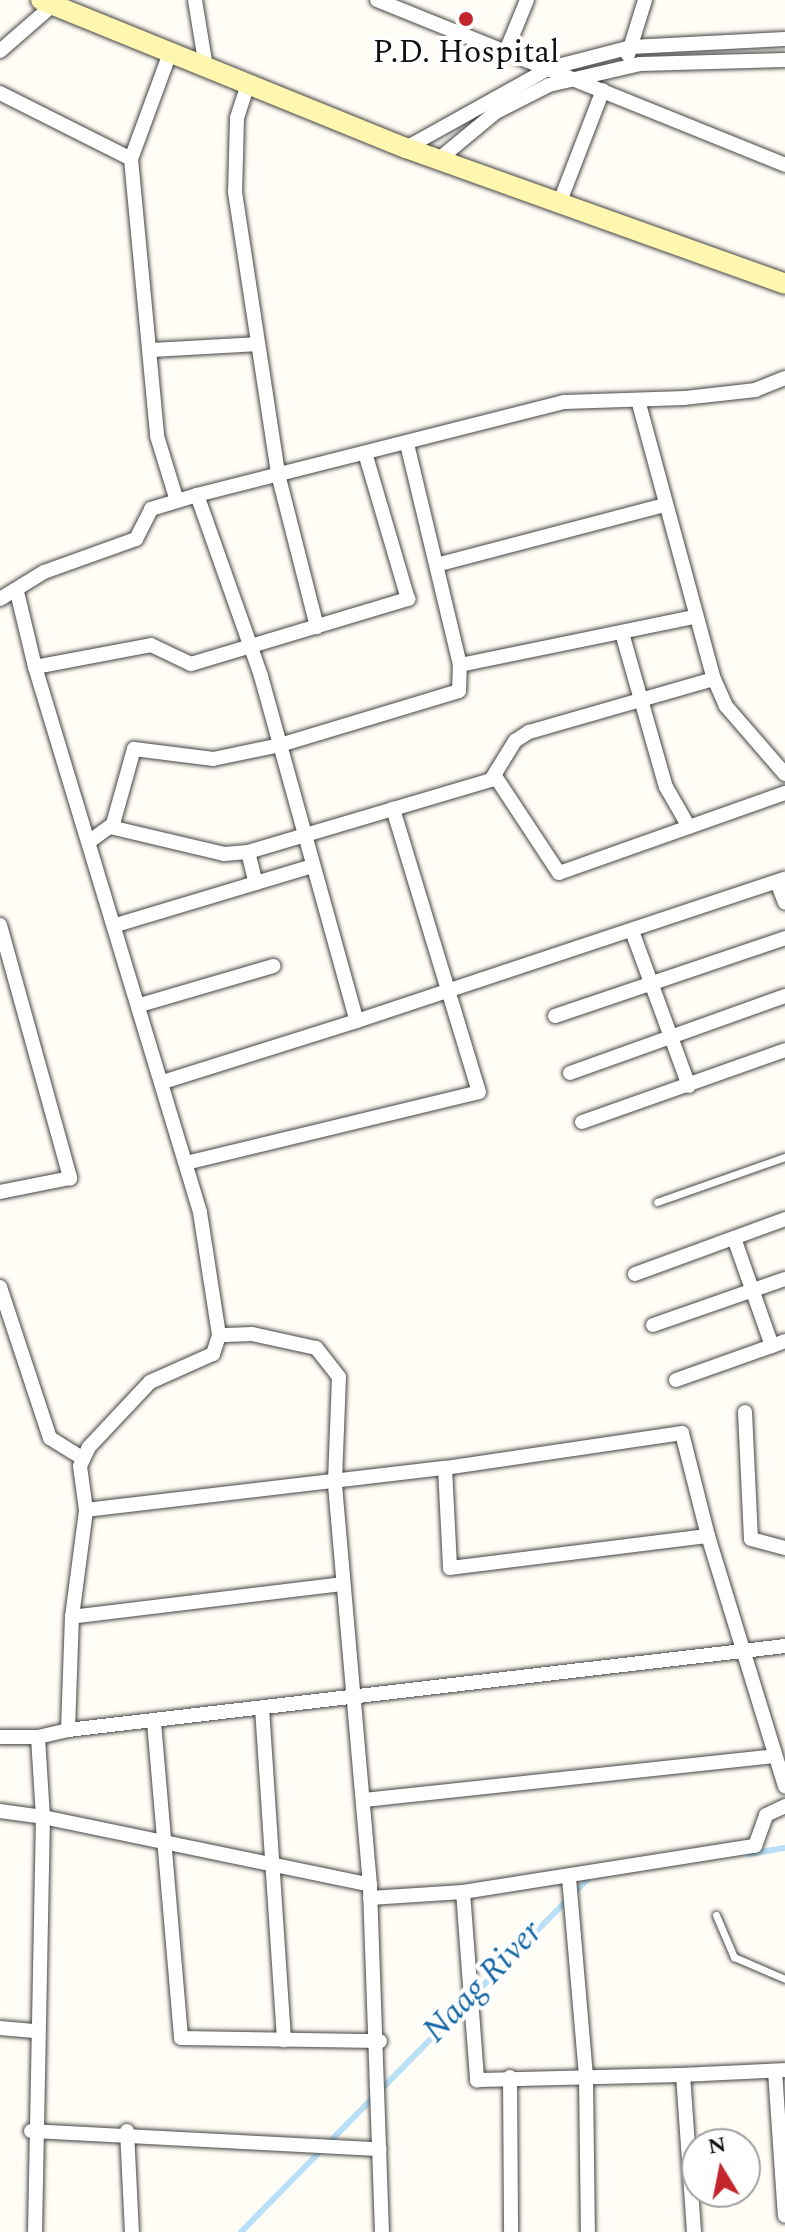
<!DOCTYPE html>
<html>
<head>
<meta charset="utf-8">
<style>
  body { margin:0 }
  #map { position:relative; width:785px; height:2232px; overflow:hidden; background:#fffdf5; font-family:Spectral,serif }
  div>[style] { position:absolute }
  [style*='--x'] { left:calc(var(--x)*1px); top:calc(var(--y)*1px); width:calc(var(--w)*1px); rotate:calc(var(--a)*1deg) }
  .stream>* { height:6px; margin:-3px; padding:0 3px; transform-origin:3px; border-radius:3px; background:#b9e0f7 }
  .roads { filter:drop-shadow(0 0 2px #444) drop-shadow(0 0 2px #444) }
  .lane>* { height:7px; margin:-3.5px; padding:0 3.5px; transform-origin:3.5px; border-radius:3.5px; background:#fff }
  .street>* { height:14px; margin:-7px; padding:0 7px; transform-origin:7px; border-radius:7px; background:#fff }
  .secondary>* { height:20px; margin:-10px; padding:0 10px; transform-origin:10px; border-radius:10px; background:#fff6b0 }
  .dots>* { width:22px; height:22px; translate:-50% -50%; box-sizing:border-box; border:4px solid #fff; border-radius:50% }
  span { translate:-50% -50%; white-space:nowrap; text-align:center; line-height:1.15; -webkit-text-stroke:8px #fff; paint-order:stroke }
  .poi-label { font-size:32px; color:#111 }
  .water-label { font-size:34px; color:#1768a6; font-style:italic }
  .north { position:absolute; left:681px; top:2128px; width:80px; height:80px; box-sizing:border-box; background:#fff; border:2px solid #a0a0a0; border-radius:50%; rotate:350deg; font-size:22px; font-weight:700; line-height:32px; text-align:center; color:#111 }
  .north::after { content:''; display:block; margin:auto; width:28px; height:36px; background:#c4262e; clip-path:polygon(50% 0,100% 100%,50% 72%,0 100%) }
</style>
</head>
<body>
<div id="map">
  <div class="stream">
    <i style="--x:750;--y:1854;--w:36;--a:-10"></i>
    <i style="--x:241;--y:2232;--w:495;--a:-45.5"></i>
  </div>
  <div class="roads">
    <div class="lane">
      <i style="--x:657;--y:1202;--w:136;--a:-19.4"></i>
      <i style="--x:716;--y:1915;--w:46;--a:66.8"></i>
      <i style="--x:734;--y:1957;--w:56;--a:23.3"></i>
    </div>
    <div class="street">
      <i style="--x:195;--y:0;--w:68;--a:80.7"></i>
      <i style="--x:377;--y:0;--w:440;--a:22"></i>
      <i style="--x:0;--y:51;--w:70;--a:-41"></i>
      <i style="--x:506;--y:51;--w:55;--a:-67.6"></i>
      <i style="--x:628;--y:55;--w:58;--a:-72.8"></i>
      <i style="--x:248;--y:84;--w:36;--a:108"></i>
      <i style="--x:237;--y:118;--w:74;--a:91.5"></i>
      <i style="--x:235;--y:192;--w:285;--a:81.3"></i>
      <i style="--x:278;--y:474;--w:158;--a:75.7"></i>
      <i style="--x:0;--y:93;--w:147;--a:26.7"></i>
      <i style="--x:131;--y:159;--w:278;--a:84.6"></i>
      <i style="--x:157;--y:436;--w:68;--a:72.9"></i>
      <i style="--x:406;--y:148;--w:165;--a:-29.1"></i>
      <i style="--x:550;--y:68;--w:84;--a:-14.5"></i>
      <i style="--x:631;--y:47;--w:154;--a:-3"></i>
      <i style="--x:131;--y:159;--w:113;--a:-69.8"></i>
      <i style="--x:438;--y:160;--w:75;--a:-39.6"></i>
      <i style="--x:496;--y:112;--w:59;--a:-27"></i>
      <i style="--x:549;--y:85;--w:93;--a:-13"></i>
      <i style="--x:640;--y:64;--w:145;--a:-1.6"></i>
      <i style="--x:559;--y:204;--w:122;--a:-68.9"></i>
      <i style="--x:150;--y:350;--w:107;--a:-3.2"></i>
      <i style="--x:785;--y:378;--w:31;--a:158"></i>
      <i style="--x:756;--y:390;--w:71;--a:173.6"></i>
      <i style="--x:685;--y:398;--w:121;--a:178.1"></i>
      <i style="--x:564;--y:402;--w:379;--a:165.8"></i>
      <i style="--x:197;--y:495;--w:192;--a:70.5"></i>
      <i style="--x:261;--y:676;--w:358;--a:74.5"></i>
      <i style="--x:357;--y:1021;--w:451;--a:-18.4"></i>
      <i style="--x:638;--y:400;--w:289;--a:74.8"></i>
      <i style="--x:714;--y:679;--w:30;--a:66"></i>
      <i style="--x:726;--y:706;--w:90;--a:49.1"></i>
      <i style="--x:407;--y:444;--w:227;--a:76.5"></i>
      <i style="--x:440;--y:564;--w:233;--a:-14.7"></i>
      <i style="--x:17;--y:592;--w:77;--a:76.5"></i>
      <i style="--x:0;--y:599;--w:52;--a:-31.5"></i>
      <i style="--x:44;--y:572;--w:98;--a:-19.7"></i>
      <i style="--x:136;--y:539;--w:34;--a:-63"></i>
      <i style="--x:151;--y:509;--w:48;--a:-16.9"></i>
      <i style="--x:622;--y:633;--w:160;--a:74.1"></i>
      <i style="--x:666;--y:787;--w:46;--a:60.1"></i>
      <i style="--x:495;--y:776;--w:116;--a:56.6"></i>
      <i style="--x:559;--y:873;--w:240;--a:-19.5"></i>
      <i style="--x:110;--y:827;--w:117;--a:13.3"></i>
      <i style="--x:224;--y:854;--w:24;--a:-5"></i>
      <i style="--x:248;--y:852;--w:253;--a:-16.5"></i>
      <i style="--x:491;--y:780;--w:46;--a:-58.4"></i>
      <i style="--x:515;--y:741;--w:17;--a:-33"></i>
      <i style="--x:529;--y:732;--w:192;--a:-16"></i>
      <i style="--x:90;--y:841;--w:29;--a:-36"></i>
      <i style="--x:113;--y:824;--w:78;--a:-74.4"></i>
      <i style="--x:134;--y:749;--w:80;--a:7.2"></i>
      <i style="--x:213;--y:759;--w:68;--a:-11.8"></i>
      <i style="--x:280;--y:745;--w:187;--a:-16.8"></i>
      <i style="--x:459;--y:691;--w:26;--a:-88"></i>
      <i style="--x:460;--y:665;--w:238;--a:-11.6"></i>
      <i style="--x:248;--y:852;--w:32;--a:76"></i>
      <i style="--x:777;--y:882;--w:22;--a:69"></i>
      <i style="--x:0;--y:925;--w:263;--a:74.5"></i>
      <i style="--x:70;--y:1178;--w:71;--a:168.7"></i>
      <i style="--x:116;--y:925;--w:206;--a:-16.7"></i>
      <i style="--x:632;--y:931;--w:165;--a:69.8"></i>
      <i style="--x:140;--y:1005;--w:139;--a:-16.3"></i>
      <i style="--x:555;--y:1016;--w:243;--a:-18.7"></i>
      <i style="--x:570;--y:1073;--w:228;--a:-19.7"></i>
      <i style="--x:163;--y:1082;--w:203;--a:-17.5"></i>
      <i style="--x:582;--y:1122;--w:215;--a:-19.5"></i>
      <i style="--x:186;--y:1163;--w:301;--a:-13.6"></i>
      <i style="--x:479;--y:1092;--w:296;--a:-106.9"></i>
      <i style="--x:734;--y:1238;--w:114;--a:70.6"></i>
      <i style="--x:772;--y:1346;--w:14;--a:-21"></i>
      <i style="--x:635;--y:1274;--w:160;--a:-20.1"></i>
      <i style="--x:0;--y:1287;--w:159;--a:71.7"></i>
      <i style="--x:50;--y:1438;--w:38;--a:32"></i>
      <i style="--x:653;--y:1325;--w:140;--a:-19.2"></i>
      <i style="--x:676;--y:1380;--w:102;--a:-19.5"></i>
      <i style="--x:745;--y:1412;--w:127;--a:87.3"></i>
      <i style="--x:751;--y:1539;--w:35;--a:15"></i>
      <i style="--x:86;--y:1510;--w:44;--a:-97.8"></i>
      <i style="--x:80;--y:1466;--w:21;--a:-65"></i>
      <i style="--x:89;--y:1447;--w:89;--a:-46.8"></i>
      <i style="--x:150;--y:1382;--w:69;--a:-24"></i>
      <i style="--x:213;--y:1354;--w:20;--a:-72"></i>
      <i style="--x:219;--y:1335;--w:124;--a:-98.8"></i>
      <i style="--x:200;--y:1212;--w:569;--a:-106.84"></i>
      <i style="--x:35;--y:667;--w:118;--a:-10.7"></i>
      <i style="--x:151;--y:645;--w:44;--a:25.4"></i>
      <i style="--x:191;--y:664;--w:227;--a:-16.7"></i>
      <i style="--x:408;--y:599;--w:149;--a:-106.4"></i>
      <i style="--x:708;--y:1536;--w:106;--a:-104.2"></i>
      <i style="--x:682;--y:1433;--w:240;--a:171.6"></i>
      <i style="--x:445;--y:1468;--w:100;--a:87.1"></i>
      <i style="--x:450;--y:1568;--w:260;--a:-7.1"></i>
      <i style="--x:708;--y:1536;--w:262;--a:72.9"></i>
      <i style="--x:343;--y:1584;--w:273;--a:173.1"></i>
      <i style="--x:72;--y:1617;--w:108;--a:-82.5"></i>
      <i style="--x:86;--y:1510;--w:361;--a:-6.7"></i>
      <i style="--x:262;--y:1708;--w:333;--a:86.2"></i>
      <i style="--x:154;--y:1722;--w:317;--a:85.1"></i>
      <i style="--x:181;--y:2038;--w:199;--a:0.9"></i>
      <i style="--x:68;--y:1730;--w:113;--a:-88"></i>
      <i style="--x:0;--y:1737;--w:38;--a:0"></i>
      <i style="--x:364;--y:1800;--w:413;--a:-6.1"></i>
      <i style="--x:0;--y:1811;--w:43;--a:7.9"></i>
      <i style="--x:43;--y:1817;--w:80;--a:-93.6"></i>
      <i style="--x:38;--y:1737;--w:31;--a:-13"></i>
      <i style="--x:68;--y:1730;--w:722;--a:-6.68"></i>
      <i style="--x:569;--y:1878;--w:200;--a:85.1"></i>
      <i style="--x:586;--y:2077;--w:155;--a:89.3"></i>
      <i style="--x:370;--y:1889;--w:343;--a:88"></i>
      <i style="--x:463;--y:1892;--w:296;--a:-9"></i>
      <i style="--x:755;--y:1846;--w:33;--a:-70"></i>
      <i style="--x:766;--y:1815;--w:21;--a:-25"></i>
      <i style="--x:370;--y:1898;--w:93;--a:-3.7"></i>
      <i style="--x:463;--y:1892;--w:189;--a:85.7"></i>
      <i style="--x:477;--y:2080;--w:206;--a:-1.4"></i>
      <i style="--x:0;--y:2028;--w:34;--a:5"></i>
      <i style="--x:775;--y:2071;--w:145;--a:86.1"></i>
      <i style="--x:510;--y:2077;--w:155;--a:89.6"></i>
      <i style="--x:31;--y:2131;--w:349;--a:3"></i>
      <i style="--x:127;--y:2131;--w:101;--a:87.2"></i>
      <i style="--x:35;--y:2232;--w:415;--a:-88.9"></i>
      <i style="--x:43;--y:1817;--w:334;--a:11.7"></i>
      <i style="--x:370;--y:1885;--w:406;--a:-95"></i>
      <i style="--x:335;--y:1481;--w:104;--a:-87.8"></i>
      <i style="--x:339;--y:1377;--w:37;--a:-128"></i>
      <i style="--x:316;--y:1348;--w:66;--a:-167.7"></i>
      <i style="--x:252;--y:1334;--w:33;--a:178"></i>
      <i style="--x:694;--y:2232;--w:157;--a:-94"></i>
      <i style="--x:683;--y:2075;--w:102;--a:-2.8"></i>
    </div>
    <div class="secondary">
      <i style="--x:41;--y:0;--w:394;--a:22.1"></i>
      <i style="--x:406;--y:148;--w:403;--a:19.7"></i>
    </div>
  </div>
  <div class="dots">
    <i style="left:466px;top:19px;background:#c4262e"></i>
  </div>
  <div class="poi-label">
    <span style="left:466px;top:53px">P.D. Hospital</span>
  </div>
  <div class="water-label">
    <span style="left:483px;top:1982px;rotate:-46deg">Naag River</span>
  </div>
  <div class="north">N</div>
</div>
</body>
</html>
